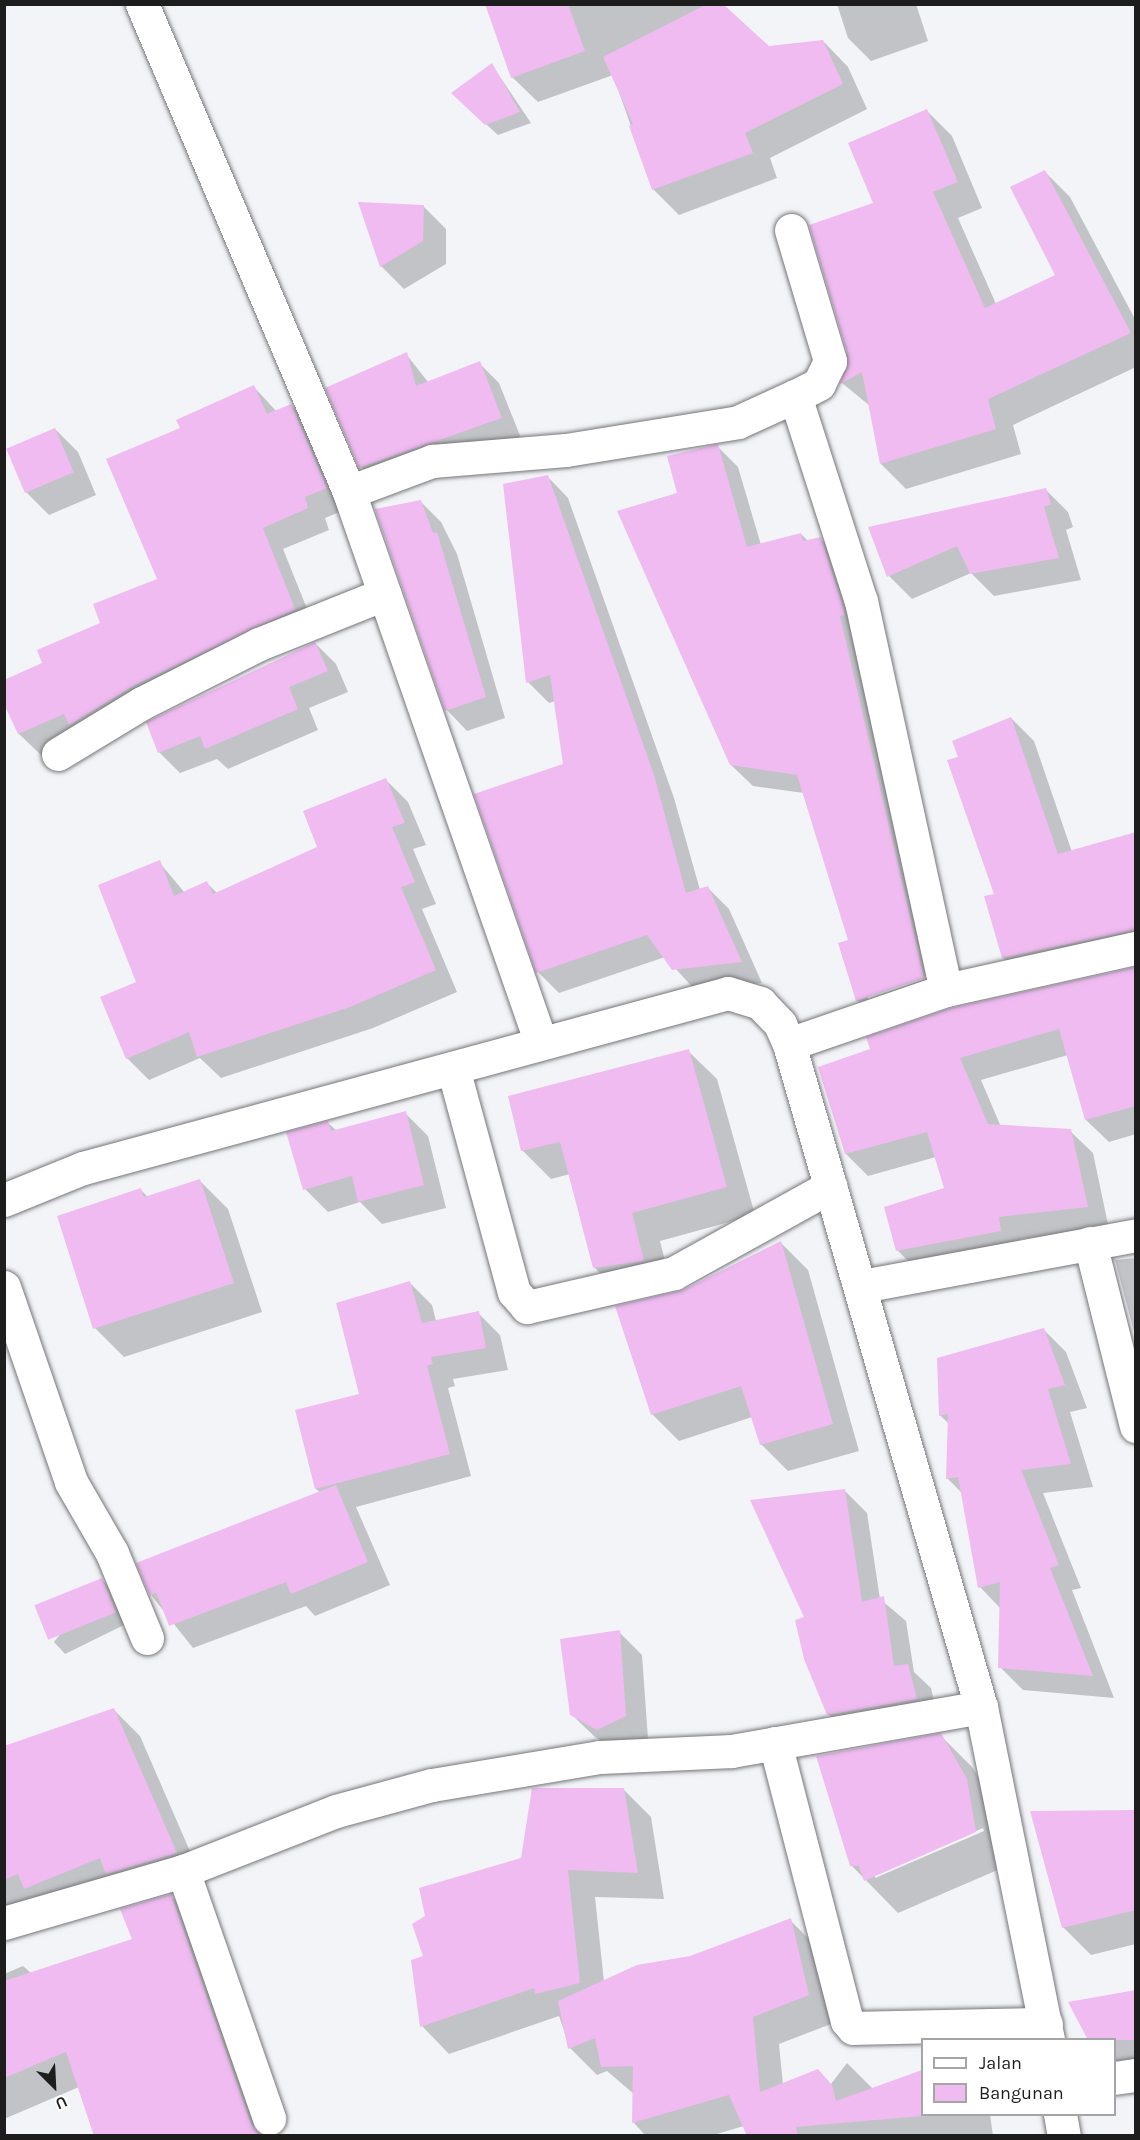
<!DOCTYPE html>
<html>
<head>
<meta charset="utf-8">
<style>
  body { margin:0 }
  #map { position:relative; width:1140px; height:2140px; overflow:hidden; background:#f3f4f8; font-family:Karla,sans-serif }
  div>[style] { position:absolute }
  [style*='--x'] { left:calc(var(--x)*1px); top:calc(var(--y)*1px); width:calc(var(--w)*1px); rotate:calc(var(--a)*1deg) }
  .shadow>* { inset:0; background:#0003 }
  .building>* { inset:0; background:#efbbf1; transform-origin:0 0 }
  .roads { filter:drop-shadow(0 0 2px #76767a) drop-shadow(0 0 2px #76767a) }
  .minor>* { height:33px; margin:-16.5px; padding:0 16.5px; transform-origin:16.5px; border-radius:16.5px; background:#fff }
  span { translate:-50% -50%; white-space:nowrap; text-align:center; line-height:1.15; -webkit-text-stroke:4.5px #fff; paint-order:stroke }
  .frame { position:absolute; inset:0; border:6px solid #1d1d1e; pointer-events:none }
  .legend { position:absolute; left:921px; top:2038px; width:195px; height:78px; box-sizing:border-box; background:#fff; border:2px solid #a5a5a5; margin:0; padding:8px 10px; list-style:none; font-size:18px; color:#1d1d1e }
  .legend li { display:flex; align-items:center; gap:12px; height:30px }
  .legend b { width:30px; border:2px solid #a5a5a5 }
  .north { position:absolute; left:24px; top:2056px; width:60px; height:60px; -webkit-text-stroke:4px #fff; paint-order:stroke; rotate:156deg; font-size:16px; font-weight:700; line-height:24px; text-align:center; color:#1d1d1e }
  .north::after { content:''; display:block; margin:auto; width:21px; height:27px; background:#1d1d1e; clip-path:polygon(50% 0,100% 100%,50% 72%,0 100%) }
</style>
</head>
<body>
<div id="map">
  <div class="shadow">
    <i style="clip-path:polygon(487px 4px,720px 4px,768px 48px,823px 41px,848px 67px,867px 109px,770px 158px,777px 178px,679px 215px,653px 189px,613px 75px,538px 102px,512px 77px)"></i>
    <i style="clip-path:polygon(837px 4px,916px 4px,928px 41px,871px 61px,848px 38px)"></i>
    <i style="clip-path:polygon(492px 65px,531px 123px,498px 135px,464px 104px)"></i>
    <i style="clip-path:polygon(927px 111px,952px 136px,982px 208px,958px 218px,996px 304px,1057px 276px,1045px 172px,1070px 197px,1136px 321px,1136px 367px,1013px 425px,1021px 454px,906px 489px,881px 464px,870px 406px,842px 383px,875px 204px)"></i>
    <i style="clip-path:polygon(423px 206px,446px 229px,446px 264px,404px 289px,381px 266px)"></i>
    <i style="clip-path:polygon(406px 354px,428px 382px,479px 363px,499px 383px,521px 438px,381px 487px,361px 467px)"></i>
    <i style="clip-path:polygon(254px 387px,277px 412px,291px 405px,312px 427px,347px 509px,325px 518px,329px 530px,283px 549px,316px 631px,41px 755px,19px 734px,4px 700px,44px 664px,159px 580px,182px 429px)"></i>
    <i style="clip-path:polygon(55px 429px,78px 452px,96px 495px,49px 515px,26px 492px,8px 450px)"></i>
    <i style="clip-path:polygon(evenodd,717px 446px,738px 467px,761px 545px,801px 534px,808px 541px,820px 538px,842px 560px,945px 999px,878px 1022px,857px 1000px,849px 941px,804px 793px,753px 786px,731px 765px,679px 494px,717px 446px,931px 974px,932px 977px,868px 999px,868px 995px,931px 974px)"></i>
    <i style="clip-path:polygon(547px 476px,568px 498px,674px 798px,700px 890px,708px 888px,729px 909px,762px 983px,695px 990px,665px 957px,559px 993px,538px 972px,564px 765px,555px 701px,549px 703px,528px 682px,504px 485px)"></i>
    <i style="clip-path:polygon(1045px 489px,1068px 512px,1073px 527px,1066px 530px,1081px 580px,994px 596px,971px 573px,912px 599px,889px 576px)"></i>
    <i style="clip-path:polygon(421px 502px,441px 522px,457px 554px,505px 718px,467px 731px,447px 710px)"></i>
    <i style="clip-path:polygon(315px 643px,336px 664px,348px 692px,309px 708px,318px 730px,228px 769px,217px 759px,180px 773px,159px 752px)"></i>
    <i style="clip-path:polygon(1011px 718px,1034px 741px,1072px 852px,1136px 833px,1136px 956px,1026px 981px,1003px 958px,996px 895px,960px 757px)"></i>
    <i style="clip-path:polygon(386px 780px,408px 802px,426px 845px,413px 849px,436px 904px,422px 909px,457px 992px,373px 1028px,221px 1078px,200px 1058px,149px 1080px,127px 1058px,159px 862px,185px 893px,207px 883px,217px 893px,319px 848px)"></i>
    <i style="clip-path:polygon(1136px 969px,1136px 1134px,1109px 1142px,1086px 1120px,1068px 1055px,981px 1080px,1001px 1127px,1070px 1131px,1093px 1153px,1109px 1229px,1020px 1239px,1022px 1253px,919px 1272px,897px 1250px,946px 1189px,936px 1157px,868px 1176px,846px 1154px,820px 1068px)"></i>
    <i style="clip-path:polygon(688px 1051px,717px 1079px,755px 1215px,660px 1241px,672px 1289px,623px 1296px,594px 1267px,570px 1174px,551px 1179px,522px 1150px)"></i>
    <i style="clip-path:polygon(405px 1113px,428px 1136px,446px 1208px,382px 1224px,360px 1202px,328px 1212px,305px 1189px,328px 1123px,337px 1131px)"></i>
    <i style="clip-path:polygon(199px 1180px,228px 1209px,262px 1312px,124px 1357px,95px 1328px,141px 1190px,148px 1197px)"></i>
    <i style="clip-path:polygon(781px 1243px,808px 1270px,859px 1451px,788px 1471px,761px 1444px,752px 1417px,679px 1441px,652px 1414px,683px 1291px)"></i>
    <i style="clip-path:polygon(1136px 1258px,1136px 1339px,1115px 1260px)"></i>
    <i style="clip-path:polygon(410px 1283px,432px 1305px,436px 1321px,478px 1313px,500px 1335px,508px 1370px,453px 1379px,455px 1386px,448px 1388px,471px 1476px,356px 1507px,390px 1585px,315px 1616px,306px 1606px,193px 1648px,151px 1595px,320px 1492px,316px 1489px)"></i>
    <i style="clip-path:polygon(1043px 1329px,1066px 1352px,1087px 1408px,1070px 1412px,1093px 1487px,1043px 1493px,1081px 1588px,1072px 1590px,1114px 1698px,1023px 1690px,1000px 1667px,1001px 1609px,980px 1587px,963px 1494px,947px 1478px,949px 1424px,940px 1415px)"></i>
    <i style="clip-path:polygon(844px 1490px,867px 1513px,880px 1599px,906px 1621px,914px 1672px,931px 1688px,939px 1722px,852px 1737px,828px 1714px,806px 1618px)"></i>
    <i style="clip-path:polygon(102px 1580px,113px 1591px,126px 1624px,65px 1654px,54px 1642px)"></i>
    <i style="clip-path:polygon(619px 1632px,642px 1655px,648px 1739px,621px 1752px,595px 1737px,571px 1714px)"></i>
    <i style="clip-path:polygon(114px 1710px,140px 1736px,202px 1879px,4px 1916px,4px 1750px)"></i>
    <i style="clip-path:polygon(evenodd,940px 1735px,973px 1768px,999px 1813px,1009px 1865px,898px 1913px,851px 1865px,940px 1735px,983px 1828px,984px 1831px,875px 1878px,875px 1875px,983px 1828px)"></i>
    <i style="clip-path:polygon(623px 1789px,651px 1817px,664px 1899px,595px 1897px,604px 1982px,691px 1958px,790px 1920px,817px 1947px,836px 2022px,779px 2044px,783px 2085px,831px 2084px,847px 2063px,873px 2089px,922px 2071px,922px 2114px,990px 2114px,993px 2136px,749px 2136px,744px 2126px,710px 2136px,646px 2136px,634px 2123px,634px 2094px,607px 2071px,597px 2075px,570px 2048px,559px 2016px,449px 2054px,422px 2026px,413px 1961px,425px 1957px,522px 1860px)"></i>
    <i style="clip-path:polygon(1136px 1812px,1136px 1944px,1091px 1955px,1063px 1927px)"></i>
    <i style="clip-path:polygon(171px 1896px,200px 1925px,273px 2136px,96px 2136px,79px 2087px,4px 2119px,4px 1974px,23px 1966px,32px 1974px,134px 1940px)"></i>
    <i style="clip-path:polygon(1136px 1991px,1136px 2083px,1114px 2072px,1114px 2040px)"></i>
  </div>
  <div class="building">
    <i style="clip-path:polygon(485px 4px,568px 4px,585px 51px,511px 78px)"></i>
    <i style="clip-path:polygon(707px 4px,723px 4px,769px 46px,823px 40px,843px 84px,745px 133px,753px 153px,652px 190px,629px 126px,633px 124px,603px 57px)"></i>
    <i style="clip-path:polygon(492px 63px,520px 112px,485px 125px,451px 93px)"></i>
    <i style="clip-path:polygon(927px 109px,958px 182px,933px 192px,985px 308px,1055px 275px,1010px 187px,1045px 170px,1131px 333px,988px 399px,996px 429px,880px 464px,862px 372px,840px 384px,848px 356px,809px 225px,873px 203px,848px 143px)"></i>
    <i style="clip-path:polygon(358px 202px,424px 205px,423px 241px,380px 267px)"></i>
    <i style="clip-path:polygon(407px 352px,416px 386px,480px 361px,502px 418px,359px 468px,325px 388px)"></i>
    <i style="clip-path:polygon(254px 385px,267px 414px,291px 404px,327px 488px,305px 497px,308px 508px,263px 528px,295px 609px,133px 686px,69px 725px,64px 714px,18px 734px,4px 704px,4px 680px,42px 663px,37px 650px,100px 623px,93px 604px,157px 579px,106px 459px,180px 428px,176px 420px)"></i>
    <i style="left:55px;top:428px;width:48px;height:53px;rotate:67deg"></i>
    <i style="clip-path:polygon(718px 444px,747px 547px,801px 533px,803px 541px,821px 537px,841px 601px,845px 615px,840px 616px,924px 978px,856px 1001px,838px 943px,848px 940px,797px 775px,730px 765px,617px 511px,677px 493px,667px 456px)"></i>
    <i style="clip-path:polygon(548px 475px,654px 775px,686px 893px,708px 886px,742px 962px,672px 970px,647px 935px,536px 973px,474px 794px,563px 764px,550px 675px,526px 683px,503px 484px)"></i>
    <i style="clip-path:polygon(1046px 488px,1051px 504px,1044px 507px,1059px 558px,970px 574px,957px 546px,887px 577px,868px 527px)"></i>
    <i style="clip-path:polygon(421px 500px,433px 533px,437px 532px,486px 697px,445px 711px,375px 509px)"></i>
    <i style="clip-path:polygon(315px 642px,328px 671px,289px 687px,298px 709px,205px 749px,200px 736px,158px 753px,146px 722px)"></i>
    <i style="clip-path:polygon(1011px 717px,1058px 854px,1136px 832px,1136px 930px,1002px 958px,984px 896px,994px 894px,947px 760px,958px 757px,952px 741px)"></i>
    <i style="clip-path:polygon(386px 778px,405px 823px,392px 827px,415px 882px,401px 887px,436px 970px,350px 1007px,197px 1057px,189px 1032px,126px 1059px,100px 997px,136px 982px,98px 885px,160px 860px,174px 896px,207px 881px,213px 894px,317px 847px,303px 811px)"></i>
    <i style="clip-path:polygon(1136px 967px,1136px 1106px,1085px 1120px,1059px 1029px,960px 1058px,988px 1124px,1071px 1129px,1088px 1207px,999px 1217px,1001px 1231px,896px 1251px,884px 1207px,944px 1188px,927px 1132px,845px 1154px,818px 1067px,870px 1049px,866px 1037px,951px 1008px)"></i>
    <i style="clip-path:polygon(689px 1049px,727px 1187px,632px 1213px,644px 1261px,593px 1268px,560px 1142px,521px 1151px,508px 1096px)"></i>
    <i style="clip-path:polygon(406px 1111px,424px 1185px,358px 1202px,352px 1176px,303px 1190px,286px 1132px,328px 1121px,331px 1131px)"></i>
    <i style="clip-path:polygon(200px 1179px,234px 1283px,93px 1329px,57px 1216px,141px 1188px,144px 1197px)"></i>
    <i style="clip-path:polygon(781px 1241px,833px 1424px,760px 1445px,741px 1386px,651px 1415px,615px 1306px,683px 1290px)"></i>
    <i style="clip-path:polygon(410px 1281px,422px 1323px,479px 1311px,486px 1348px,431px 1357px,433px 1364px,427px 1366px,450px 1454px,315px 1489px,295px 1410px,359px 1394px,336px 1303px)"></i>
    <i style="clip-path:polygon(1044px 1328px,1065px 1385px,1048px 1389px,1071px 1464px,1021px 1470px,1059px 1565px,1050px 1568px,1093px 1676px,998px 1668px,1000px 1582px,978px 1588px,958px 1477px,946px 1479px,948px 1414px,939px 1416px,937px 1358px)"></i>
    <i style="clip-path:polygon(336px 1485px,368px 1562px,291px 1594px,286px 1582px,169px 1626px,156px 1592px,150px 1596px,136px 1563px)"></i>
    <i style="clip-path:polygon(845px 1489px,862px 1602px,884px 1596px,894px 1666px,908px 1664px,917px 1699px,827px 1715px,804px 1659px,795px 1620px,804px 1617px,750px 1500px)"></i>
    <i style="left:102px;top:1578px;width:37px;height:73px;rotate:68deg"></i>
    <i style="clip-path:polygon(620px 1630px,626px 1716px,597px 1730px,570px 1715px,560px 1639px)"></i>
    <i style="clip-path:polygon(114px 1708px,177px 1853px,106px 1874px,100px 1858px,24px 1889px,18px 1874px,4px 1880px,4px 1746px)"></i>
    <i style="clip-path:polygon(941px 1733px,967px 1779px,976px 1832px,864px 1881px,859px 1866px,850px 1866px,816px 1756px)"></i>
    <i style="clip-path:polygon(532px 1788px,624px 1788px,638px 1873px,568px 1870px,580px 1983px,535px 1994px,534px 1988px,420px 2027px,411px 1960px,423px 1956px,412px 1924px,425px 1916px,419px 1888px,521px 1858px)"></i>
    <i style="clip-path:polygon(1136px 1810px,1136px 1910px,1062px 1928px,1030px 1811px)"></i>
    <i style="clip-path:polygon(171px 1894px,251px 2124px,263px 2136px,94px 2136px,66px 2052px,4px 2078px,4px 1981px,132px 1939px,120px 1909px)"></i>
    <i style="clip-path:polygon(791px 1918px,809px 1995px,753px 2017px,760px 2092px,818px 2069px,832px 2085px,836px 2101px,922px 2070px,922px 2116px,796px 2127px,798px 2136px,747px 2136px,729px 2095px,632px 2123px,633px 2066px,601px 2067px,595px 2038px,568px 2049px,558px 2001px,637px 1965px,690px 1956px)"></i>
    <i style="clip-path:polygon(1136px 1990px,1136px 2040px,1088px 2040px,1068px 2002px)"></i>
  </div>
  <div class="roads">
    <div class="minor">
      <i style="--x:142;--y:4;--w:530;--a:67.01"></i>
      <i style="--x:349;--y:492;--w:583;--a:70.79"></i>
      <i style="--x:791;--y:230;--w:137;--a:73.4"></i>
      <i style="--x:830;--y:361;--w:25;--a:116"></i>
      <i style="--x:819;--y:384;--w:27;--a:153"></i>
      <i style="--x:349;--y:492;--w:89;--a:-20.5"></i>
      <i style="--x:432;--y:461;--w:134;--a:-4.7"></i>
      <i style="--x:566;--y:450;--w:174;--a:-9.2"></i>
      <i style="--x:738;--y:422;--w:63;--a:-24.5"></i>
      <i style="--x:795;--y:396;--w:215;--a:72.2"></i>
      <i style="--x:861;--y:601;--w:398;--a:77.7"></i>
      <i style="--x:58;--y:754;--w:98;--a:-31.3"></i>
      <i style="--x:142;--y:703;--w:131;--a:-26.8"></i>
      <i style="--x:259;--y:644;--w:135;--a:-21.8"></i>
      <i style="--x:789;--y:1044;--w:166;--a:-19"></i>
      <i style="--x:946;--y:990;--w:195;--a:-12.5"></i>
      <i style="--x:453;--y:1068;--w:232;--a:74.8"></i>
      <i style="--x:514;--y:1292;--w:20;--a:49"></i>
      <i style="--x:527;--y:1307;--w:151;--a:-13"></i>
      <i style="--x:674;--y:1273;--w:179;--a:-29"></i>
      <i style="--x:4;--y:1200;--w:85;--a:-22.1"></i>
      <i style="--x:83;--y:1168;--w:668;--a:-15.18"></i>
      <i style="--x:728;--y:993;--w:34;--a:17"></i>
      <i style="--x:760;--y:1003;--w:29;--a:46"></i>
      <i style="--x:780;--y:1024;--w:22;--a:66"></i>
      <i style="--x:789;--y:1044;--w:690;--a:73.85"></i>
      <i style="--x:981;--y:1707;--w:340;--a:78.6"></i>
      <i style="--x:1090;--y:1243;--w:189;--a:75.9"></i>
      <i style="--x:862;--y:1286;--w:279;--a:-10.5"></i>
      <i style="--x:4;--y:1287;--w:206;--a:71"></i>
      <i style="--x:71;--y:1482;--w:82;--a:60"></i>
      <i style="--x:112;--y:1553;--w:92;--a:67.6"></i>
      <i style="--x:775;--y:1743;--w:287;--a:75.5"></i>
      <i style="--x:847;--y:2021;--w:9;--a:49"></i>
      <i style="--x:853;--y:2028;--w:193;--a:-1.2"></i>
      <i style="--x:183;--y:1871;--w:262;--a:70.8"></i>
      <i style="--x:4;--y:1923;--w:186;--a:-16.2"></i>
      <i style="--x:183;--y:1871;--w:164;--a:-21.4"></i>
      <i style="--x:336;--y:1811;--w:99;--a:-15.2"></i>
      <i style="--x:432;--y:1785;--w:170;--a:-9.5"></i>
      <i style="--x:600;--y:1757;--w:132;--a:-2.6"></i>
      <i style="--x:732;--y:1751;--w:253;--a:-10"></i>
      <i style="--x:1114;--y:2078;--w:22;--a:-8"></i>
      <i style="--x:1060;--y:2114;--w:22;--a:80"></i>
    </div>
  </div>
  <div class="frame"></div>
  <ul class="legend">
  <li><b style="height:8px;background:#fff"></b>Jalan</li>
  <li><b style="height:16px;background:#efbbf1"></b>Bangunan</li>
  </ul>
  <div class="north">U</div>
</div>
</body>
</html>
